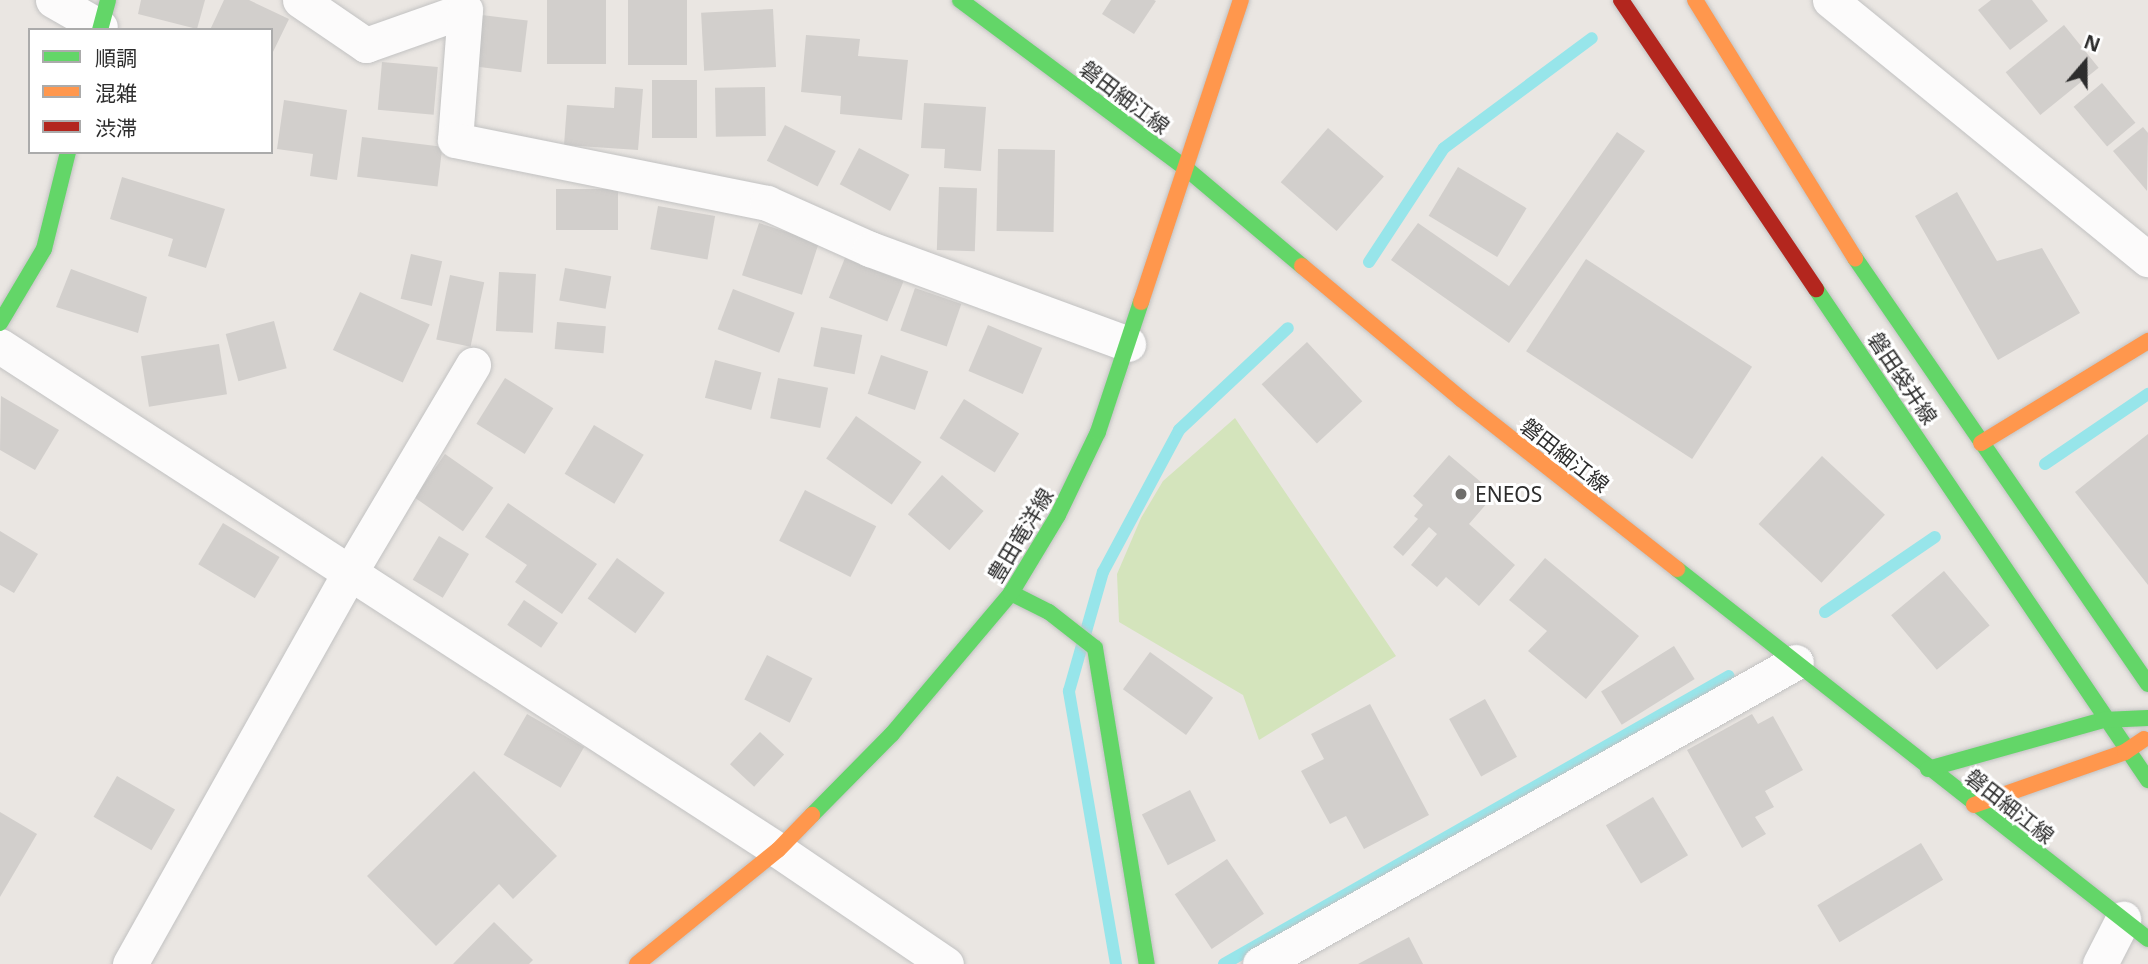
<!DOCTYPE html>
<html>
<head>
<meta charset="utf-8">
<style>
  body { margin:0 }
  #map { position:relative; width:2148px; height:964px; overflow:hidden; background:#eae6e2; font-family:"Noto Sans","Noto Sans JP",sans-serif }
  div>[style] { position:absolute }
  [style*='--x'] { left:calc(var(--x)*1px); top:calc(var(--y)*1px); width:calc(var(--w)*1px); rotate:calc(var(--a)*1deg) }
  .green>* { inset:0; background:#d4e4bc }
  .stream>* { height:12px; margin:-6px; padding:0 6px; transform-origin:6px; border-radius:6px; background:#97e5ea }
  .building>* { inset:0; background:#d2cfcc; transform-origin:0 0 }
  .roads { filter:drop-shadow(0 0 2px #c2c2c2) drop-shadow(0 0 2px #c2c2c2) }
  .street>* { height:35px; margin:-17.5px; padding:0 17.5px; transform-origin:17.5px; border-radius:17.5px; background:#fcfbfb }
  .fast>* { height:16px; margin:-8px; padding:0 8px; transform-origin:8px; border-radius:8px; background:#63d668 }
  .slow>* { height:16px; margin:-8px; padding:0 8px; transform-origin:8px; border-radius:8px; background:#ff974d }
  .jam>* { height:16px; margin:-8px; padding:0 8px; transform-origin:8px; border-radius:8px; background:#b3261e }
  .dots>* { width:19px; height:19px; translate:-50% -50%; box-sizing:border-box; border:4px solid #fff; border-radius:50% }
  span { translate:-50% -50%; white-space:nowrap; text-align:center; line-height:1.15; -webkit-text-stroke:6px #fff; paint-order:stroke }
  .street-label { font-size:21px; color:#2d2d2d }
  .poi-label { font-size:21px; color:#2d2d2d }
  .left { translate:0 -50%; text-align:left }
  .legend { position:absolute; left:28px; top:28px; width:245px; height:126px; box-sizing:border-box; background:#fff; border:2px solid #ababab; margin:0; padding:9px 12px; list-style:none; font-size:21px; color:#2d2d2d }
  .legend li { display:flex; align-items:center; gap:14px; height:35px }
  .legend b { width:35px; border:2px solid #ababab }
  .north { position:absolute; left:2050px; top:28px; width:70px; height:70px; -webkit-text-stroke:5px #fff; paint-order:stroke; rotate:20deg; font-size:19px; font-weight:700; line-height:28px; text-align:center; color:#2d2d2d }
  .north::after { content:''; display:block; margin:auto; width:24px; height:32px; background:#2d2d2d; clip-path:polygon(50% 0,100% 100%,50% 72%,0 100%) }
</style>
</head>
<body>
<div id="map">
  <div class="green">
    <i style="clip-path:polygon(1235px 418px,1396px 656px,1259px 740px,1243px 695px,1119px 622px,1117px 574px,1141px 518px,1163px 481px)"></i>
  </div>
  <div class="stream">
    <i style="--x:1369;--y:262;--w:136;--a:-56.7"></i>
    <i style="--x:1444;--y:148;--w:184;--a:-36.6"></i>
    <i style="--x:2045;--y:464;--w:125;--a:-34.2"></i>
    <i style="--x:1825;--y:612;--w:133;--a:-34.3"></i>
    <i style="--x:1116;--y:964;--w:277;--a:-99.8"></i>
    <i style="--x:1069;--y:691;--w:124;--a:-74.1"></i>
    <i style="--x:1103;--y:572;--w:161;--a:-61.8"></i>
    <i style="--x:1179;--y:430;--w:149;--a:-43.1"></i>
    <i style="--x:1224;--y:964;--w:581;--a:-29.7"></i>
  </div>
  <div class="building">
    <i style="clip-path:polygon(141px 0,205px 0,197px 29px,138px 14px)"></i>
    <i style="clip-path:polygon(224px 0,249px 0,289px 19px,271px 56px,271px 30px,210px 30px)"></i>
    <i style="left:547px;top:0;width:59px;height:64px"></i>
    <i style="left:628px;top:0;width:59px;height:65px"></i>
    <i style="clip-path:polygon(1111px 0,1154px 0,1156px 1px,1134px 34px,1102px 14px)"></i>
    <i style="clip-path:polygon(1991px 0,2032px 0,2048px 21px,2010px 50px,1978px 10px)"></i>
    <i style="left:773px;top:9px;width:58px;height:72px;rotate:87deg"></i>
    <i style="left:482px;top:15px;width:46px;height:52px;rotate:7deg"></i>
    <i style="left:2064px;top:25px;width:55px;height:75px;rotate:51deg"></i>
    <i style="clip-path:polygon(806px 35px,860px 39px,858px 56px,908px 60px,902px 120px,840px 114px,841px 96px,801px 92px)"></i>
    <i style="left:382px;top:62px;width:56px;height:48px;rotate:5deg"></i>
    <i style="left:652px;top:80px;width:45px;height:58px"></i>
    <i style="left:2102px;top:83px;width:52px;height:37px;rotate:50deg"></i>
    <i style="clip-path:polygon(615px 87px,643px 89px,638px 150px,564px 145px,567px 105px,614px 108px)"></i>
    <i style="left:765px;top:87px;width:49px;height:50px;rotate:89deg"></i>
    <i style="clip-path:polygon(284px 100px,347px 110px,337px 180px,310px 176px,313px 154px,277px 149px)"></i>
    <i style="clip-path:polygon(924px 103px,986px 107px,981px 171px,944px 168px,945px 149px,921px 148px)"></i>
    <i style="left:785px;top:125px;width:57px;height:40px;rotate:27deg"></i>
    <i style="clip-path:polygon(2143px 127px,2148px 133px,2147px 191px,2113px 151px)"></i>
    <i style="left:1328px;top:128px;width:74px;height:72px;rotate:41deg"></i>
    <i style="clip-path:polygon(1617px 132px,1645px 151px,1509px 343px,1391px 260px,1418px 223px,1509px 286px)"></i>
    <i style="left:362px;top:137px;width:81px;height:40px;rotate:7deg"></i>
    <i style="left:859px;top:148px;width:57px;height:41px;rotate:28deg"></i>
    <i style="left:998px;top:149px;width:57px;height:82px;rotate:1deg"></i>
    <i style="left:1458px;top:167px;width:80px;height:57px;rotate:31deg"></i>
    <i style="clip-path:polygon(122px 177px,225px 209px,206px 268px,168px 256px,173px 239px,110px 219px)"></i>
    <i style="left:939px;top:187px;width:38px;height:63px;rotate:2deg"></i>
    <i style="left:556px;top:189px;width:62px;height:41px"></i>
    <i style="clip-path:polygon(1957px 192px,1997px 261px,2042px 248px,2080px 313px,1998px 360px,1915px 216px)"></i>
    <i style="left:658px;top:206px;width:58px;height:44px;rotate:10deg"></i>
    <i style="left:759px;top:223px;width:63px;height:55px;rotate:18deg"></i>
    <i style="left:411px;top:254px;width:32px;height:46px;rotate:13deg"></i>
    <i style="left:845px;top:258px;width:63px;height:43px;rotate:22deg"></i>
    <i style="left:1586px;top:259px;width:198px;height:110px;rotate:33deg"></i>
    <i style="left:565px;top:268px;width:47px;height:33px;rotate:10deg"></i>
    <i style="clip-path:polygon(71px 269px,147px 297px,138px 333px,56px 307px)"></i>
    <i style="left:499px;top:272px;width:37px;height:59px;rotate:3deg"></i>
    <i style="left:450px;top:275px;width:35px;height:66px;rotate:12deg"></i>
    <i style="left:915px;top:288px;width:49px;height:45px;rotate:19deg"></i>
    <i style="left:733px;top:289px;width:66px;height:43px;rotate:21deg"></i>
    <i style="left:360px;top:292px;width:77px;height:64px;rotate:25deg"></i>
    <i style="left:274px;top:321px;width:49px;height:50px;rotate:75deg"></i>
    <i style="left:557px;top:322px;width:49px;height:27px;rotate:5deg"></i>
    <i style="left:988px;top:325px;width:59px;height:50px;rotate:23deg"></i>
    <i style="left:821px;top:327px;width:42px;height:40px;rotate:11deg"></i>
    <i style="left:1307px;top:342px;width:81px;height:62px;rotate:47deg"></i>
    <i style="left:219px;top:344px;width:51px;height:79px;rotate:81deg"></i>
    <i style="left:881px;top:355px;width:50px;height:41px;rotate:19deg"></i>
    <i style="left:715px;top:360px;width:48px;height:39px;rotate:15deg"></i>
    <i style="left:505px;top:378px;width:57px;height:54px;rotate:32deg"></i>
    <i style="left:778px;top:378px;width:51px;height:41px;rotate:11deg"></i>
    <i style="clip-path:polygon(1px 396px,59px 430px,35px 470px,0 450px)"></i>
    <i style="left:964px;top:399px;width:65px;height:46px;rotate:32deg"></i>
    <i style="left:856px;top:416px;width:80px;height:52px;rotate:35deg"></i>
    <i style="left:594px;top:425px;width:58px;height:57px;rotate:31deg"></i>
    <i style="clip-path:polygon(2148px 434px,2148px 585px,2075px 492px)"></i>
    <i style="left:445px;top:454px;width:59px;height:53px;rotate:35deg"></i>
    <i style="clip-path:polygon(1449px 455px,1495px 494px,1469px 524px,1515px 565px,1479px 606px,1446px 577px,1437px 587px,1411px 565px,1437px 534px,1429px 527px,1403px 556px,1393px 547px,1418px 519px,1414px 516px,1423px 505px,1413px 496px)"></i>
    <i style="left:1822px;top:456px;width:86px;height:93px;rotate:43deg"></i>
    <i style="left:942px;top:475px;width:55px;height:52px;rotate:41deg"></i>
    <i style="left:805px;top:490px;width:80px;height:57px;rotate:27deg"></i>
    <i style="clip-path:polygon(508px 503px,597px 564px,562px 614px,515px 582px,527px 565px,485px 537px)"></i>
    <i style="left:223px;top:523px;width:66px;height:48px;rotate:31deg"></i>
    <i style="clip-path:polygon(0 531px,38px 554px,14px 593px,0 585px)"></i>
    <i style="left:439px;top:536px;width:35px;height:51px;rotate:31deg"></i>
    <i style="left:617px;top:558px;width:59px;height:50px;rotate:36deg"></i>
    <i style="clip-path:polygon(1545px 558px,1639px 636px,1586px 699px,1528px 651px,1547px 631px,1509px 600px)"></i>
    <i style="left:1944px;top:571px;width:71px;height:69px;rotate:50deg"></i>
    <i style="left:524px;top:600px;width:41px;height:30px;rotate:34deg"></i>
    <i style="left:1674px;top:646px;width:39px;height:86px;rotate:58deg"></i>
    <i style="left:1150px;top:652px;width:78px;height:46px;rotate:36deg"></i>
    <i style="left:767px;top:655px;width:51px;height:50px;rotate:27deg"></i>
    <i style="left:1485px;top:699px;width:66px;height:41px;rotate:61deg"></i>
    <i style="clip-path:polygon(1370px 704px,1429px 815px,1364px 849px,1346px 816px,1330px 824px,1301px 771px,1324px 759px,1311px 734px)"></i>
    <i style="left:527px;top:714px;width:66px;height:47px;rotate:30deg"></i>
    <i style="clip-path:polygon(1752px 714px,1758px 724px,1773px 716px,1803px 770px,1765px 791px,1774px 807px,1755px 817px,1766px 834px,1742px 848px,1687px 750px)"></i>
    <i style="left:760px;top:732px;width:33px;height:44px;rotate:43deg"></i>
    <i style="clip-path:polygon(474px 771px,557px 856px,513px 899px,499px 884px,436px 946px,367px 876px)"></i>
    <i style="left:117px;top:776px;width:67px;height:47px;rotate:30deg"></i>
    <i style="left:1190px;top:790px;width:57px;height:54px;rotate:63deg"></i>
    <i style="left:1653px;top:797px;width:68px;height:55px;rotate:59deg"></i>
    <i style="clip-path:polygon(0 812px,37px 834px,0 897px)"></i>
    <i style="left:1921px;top:843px;width:43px;height:121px;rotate:59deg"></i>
    <i style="left:1227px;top:859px;width:66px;height:63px;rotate:56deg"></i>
    <i style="clip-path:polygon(494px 922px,533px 960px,529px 964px,453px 964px)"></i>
    <i style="clip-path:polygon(1409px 937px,1423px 964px,1358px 964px)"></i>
  </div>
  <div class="roads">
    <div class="street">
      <i style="--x:53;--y:0;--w:54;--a:29.9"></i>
      <i style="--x:300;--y:0;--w:80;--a:34.3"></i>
      <i style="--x:366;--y:45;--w:105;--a:-19.5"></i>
      <i style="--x:465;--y:10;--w:130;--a:94.4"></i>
      <i style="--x:455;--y:140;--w:318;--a:11.4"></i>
      <i style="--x:767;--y:203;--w:113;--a:24.1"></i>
      <i style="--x:870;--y:249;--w:275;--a:20.2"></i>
      <i style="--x:1830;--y:0;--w:410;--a:39.2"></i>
      <i style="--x:0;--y:346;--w:927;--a:32.94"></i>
      <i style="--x:778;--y:850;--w:203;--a:34.2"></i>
      <i style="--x:130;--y:964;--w:450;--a:-60.7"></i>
      <i style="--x:350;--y:572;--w:241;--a:-59.3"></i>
      <i style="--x:1260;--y:964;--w:615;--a:-29.4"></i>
      <i style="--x:2100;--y:964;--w:51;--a:-62.9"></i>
    </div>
    <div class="fast">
      <i style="--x:960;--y:0;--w:284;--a:36.7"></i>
      <i style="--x:1188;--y:170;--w:149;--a:40.1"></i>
      <i style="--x:100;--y:30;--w:31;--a:-75"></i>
      <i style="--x:1855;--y:258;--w:517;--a:55.48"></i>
      <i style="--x:1816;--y:289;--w:593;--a:55.93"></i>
      <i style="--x:0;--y:323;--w:86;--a:-59.3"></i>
      <i style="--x:44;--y:249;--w:100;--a:-76.1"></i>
      <i style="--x:1677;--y:569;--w:599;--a:38.15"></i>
      <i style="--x:1011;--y:593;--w:42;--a:26.6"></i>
      <i style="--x:1049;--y:612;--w:58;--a:38"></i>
      <i style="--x:1095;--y:648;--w:320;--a:80.7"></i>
      <i style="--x:1928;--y:769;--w:182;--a:-15.6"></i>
      <i style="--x:2103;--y:720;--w:45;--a:-2.5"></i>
      <i style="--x:812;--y:815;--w:114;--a:-45.4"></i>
      <i style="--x:892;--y:734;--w:185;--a:-49.8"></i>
      <i style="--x:1011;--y:593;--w:91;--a:-58.9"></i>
      <i style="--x:1058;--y:515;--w:92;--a:-64.3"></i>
      <i style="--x:1098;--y:432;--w:137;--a:-71.7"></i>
    </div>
    <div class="slow">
      <i style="--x:1695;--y:0;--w:304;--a:58.2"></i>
      <i style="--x:1302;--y:266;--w:207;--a:39.9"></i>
      <i style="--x:1461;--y:399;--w:275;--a:38.2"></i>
      <i style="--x:1141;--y:302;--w:318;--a:-71.7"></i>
      <i style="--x:1981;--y:443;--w:196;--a:-31.4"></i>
      <i style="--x:1974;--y:805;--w:160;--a:-19.3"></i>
      <i style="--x:2125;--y:752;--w:23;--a:-34"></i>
      <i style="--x:637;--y:964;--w:181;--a:-39"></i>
      <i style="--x:778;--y:850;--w:49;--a:-45.8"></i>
    </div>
    <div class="jam">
      <i style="--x:1621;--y:0;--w:349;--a:56"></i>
    </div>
  </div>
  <div class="dots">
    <i style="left:1461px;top:494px;background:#6f6e6c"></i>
  </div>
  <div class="street-label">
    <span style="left:1125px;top:97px;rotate:37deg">磐田細江線</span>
    <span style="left:1903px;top:378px;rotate:56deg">磐田袋井線</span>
    <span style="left:1565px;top:455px;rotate:38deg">磐田細江線</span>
    <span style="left:1020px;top:535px;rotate:-59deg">豊田竜洋線</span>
    <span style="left:2010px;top:806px;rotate:38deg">磐田細江線</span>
  </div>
  <div class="poi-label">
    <span class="left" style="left:1475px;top:494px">ENEOS</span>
  </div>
  <ul class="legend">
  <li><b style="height:9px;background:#63d668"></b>順調</li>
  <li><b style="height:9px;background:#ff974d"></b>混雑</li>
  <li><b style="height:9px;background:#b3261e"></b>渋滞</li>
  </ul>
  <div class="north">N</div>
</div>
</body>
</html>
